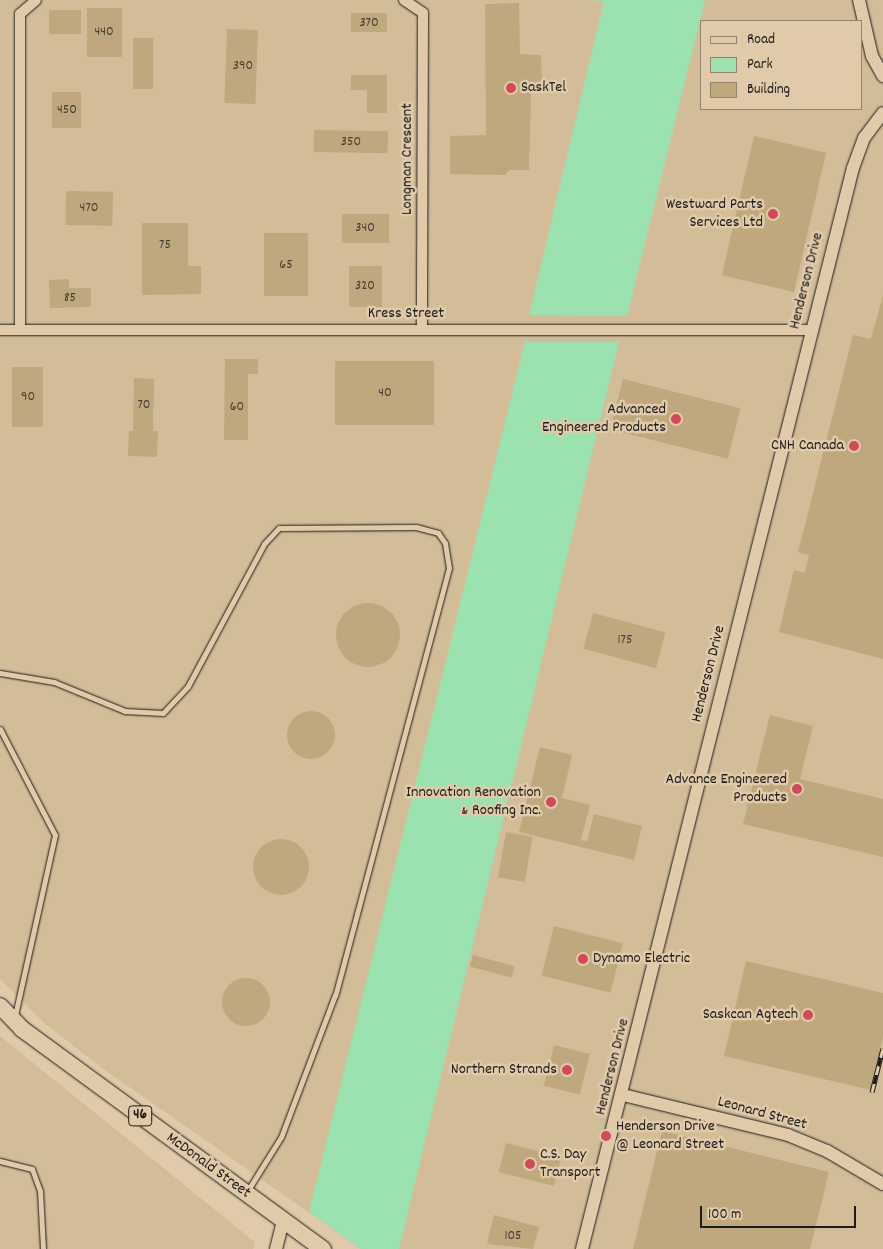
<!DOCTYPE html>
<html>
<head>
<meta charset="utf-8">
<style>
  body { margin:0 }
  #map { position:relative; width:883px; height:1249px; overflow:hidden; background:#e1caaa; font-family:Dekko,sans-serif }
  div>[style] { position:absolute }
  [style*='--x'] { left:calc(var(--x)*1px); top:calc(var(--y)*1px); width:calc(var(--w)*1px); rotate:calc(var(--a)*1deg) }
  .built>* { inset:0; background:#d3bd99 }
  .green>* { inset:0; background:#9be2b0 }
  .building>* { inset:0; background:#bfa87d; transform-origin:0 0 }
  .round { border-radius:50% }
  .roads { filter:drop-shadow(0 0 1px #1c1c1c) drop-shadow(0 0 1px #1c1c1c) }
  .service>* { height:5px; margin:-2.5px; padding:0 2.5px; transform-origin:2.5px; border-radius:2.5px; background:#e1caaa }
  .minor>* { height:10px; margin:-5px; padding:0 5px; transform-origin:5px; border-radius:5px; background:#e1caaa }
  .tertiary>* { height:12px; margin:-6px; padding:0 6px; transform-origin:6px; border-radius:6px; background:#e1caaa }
  .primary>* { height:16px; margin:-8px; padding:0 8px; transform-origin:8px; border-radius:8px; background:#e1caaa }
  .rail>* { height:5px; margin-top:-2.5px; transform-origin:0; background:repeating-linear-gradient(90deg,#e1caaa 0 9px,#1c1c1c 0 18px); box-sizing:border-box; border-block:1px solid #1c1c1c }
  .dots>* { width:14px; height:14px; translate:-50% -50%; box-sizing:border-box; border:2px solid #e1caaa; border-radius:50% }
  span { translate:-50% -50%; white-space:nowrap; text-align:center; line-height:1.15; -webkit-text-stroke:5px #e1caaa; paint-order:stroke }
  .number-label { font-size:14px; color:#453f34 }
  .number-label span { -webkit-text-stroke-width:0 }
  .shield-label span { padding:1px 4px; background:#e1caaa; border:1px solid; border-radius:4px; -webkit-text-stroke-width:0 }
  .shield-label { font-size:15px; color:#1c1c1c; font-weight:700 }
  .poi-label { font-size:16px; color:#1c1c1c }
  .left { translate:0 -50%; text-align:left }
  .right { translate:-100% -50%; text-align:right }
  .street-label { font-size:16px; color:#1c1c1c }
  .legend { position:absolute; left:700px; top:20px; width:162px; height:90px; box-sizing:border-box; background:#e1caaa; border:1px solid #928471; margin:0; padding:6px 9px; list-style:none; font-size:15px; color:#1c1c1c }
  .legend li { display:flex; align-items:center; gap:10px; height:25px }
  .legend b { width:25px; border:1px solid #928471 }
  .scale { position:absolute; left:700px; top:1206px; width:156px; height:22px; box-sizing:border-box; border:2px solid #1c1c1c; border-top:0; padding-left:6px; font-size:15px; line-height:18px; white-space:nowrap; color:#1c1c1c; -webkit-text-stroke:4px #e1caaa; paint-order:stroke }
</style>
</head>
<body>
<div id="map">
  <div class="built">
    <i style="clip-path:polygon(evenodd,0 0,883px 0,883px 1249px,361px 1249px,102px 1068px,43px 1022px,0 979px,0 0,702px 21px,862px 21px,862px 109px,702px 109px,702px 21px)"></i>
    <i style="clip-path:polygon(0 1036px,255px 1242px,253px 1249px,0 1249px)"></i>
  </div>
  <div class="green">
    <i style="clip-path:polygon(585px 0,705px 0,627px 316px,529px 315px,604px 1px)"></i>
    <i style="clip-path:polygon(525px 342px,619px 342px,399px 1249px,361px 1249px,309px 1212px)"></i>
  </div>
  <div class="building">
    <i style="clip-path:polygon(519px 3px,520px 54px,541px 55px,542px 82px,531px 94px,529px 170px,509px 170px,505px 175px,450px 174px,450px 136px,486px 135px,485px 4px)"></i>
    <i style="left:87px;top:8px;width:35px;height:49px"></i>
    <i style="left:49px;top:10px;width:32px;height:24px"></i>
    <i style="left:351px;top:13px;width:36px;height:19px"></i>
    <i style="left:227px;top:29px;width:31px;height:74px;rotate:2deg"></i>
    <i style="left:133px;top:38px;width:20px;height:51px"></i>
    <i style="clip-path:polygon(351px 75px,387px 75px,387px 113px,367px 113px,367px 90px,351px 90px)"></i>
    <i style="left:52px;top:92px;width:29px;height:36px"></i>
    <i style="left:314px;top:130px;width:74px;height:22px;rotate:1deg"></i>
    <i style="left:754px;top:136px;width:74px;height:143px;rotate:13deg"></i>
    <i style="left:66px;top:191px;width:47px;height:34px;rotate:1deg"></i>
    <i style="left:342px;top:214px;width:47px;height:29px"></i>
    <i style="clip-path:polygon(142px 223px,188px 223px,188px 266px,201px 266px,201px 294px,142px 295px)"></i>
    <i style="left:264px;top:233px;width:44px;height:63px"></i>
    <i style="left:349px;top:266px;width:33px;height:41px"></i>
    <i style="clip-path:polygon(69px 279px,69px 288px,91px 288px,91px 307px,50px 308px,49px 280px)"></i>
    <i style="clip-path:polygon(883px 295px,883px 659px,779px 632px,794px 570px,805px 573px,809px 555px,798px 552px,853px 335px,871px 339px)"></i>
    <i style="clip-path:polygon(225px 359px,258px 359px,258px 374px,248px 374px,248px 440px,224px 440px)"></i>
    <i style="left:335px;top:361px;width:99px;height:64px"></i>
    <i style="left:12px;top:367px;width:31px;height:60px"></i>
    <i style="clip-path:polygon(134px 378px,154px 379px,153px 431px,158px 431px,157px 457px,128px 456px,129px 431px,133px 431px)"></i>
    <i style="left:623px;top:379px;width:121px;height:52px;rotate:14deg"></i>
    <i class="round" style="left:336px;top:603px;width:64px;height:64px"></i>
    <i style="left:593px;top:613px;width:75px;height:37px;rotate:15deg"></i>
    <i class="round" style="left:287px;top:711px;width:48px;height:48px"></i>
    <i style="clip-path:polygon(770px 715px,813px 726px,800px 779px,883px 799px,883px 857px,743px 824px)"></i>
    <i style="clip-path:polygon(540px 747px,572px 755px,562px 798px,590px 805px,581px 840px,587px 841px,594px 814px,642px 826px,634px 860px,519px 832px)"></i>
    <i style="left:506px;top:832px;width:27px;height:46px;rotate:10deg"></i>
    <i class="round" style="left:253px;top:839px;width:56px;height:56px"></i>
    <i style="left:554px;top:926px;width:71px;height:51px;rotate:14deg"></i>
    <i style="left:473px;top:955px;width:43px;height:12px;rotate:15deg"></i>
    <i style="clip-path:polygon(746px 961px,883px 993px,883px 1036px,871px 1090px,724px 1056px)"></i>
    <i class="round" style="left:222px;top:978px;width:48px;height:48px"></i>
    <i style="left:554px;top:1045px;width:37px;height:42px;rotate:14deg"></i>
    <i style="clip-path:polygon(662px 1131px,829px 1172px,810px 1249px,633px 1249px)"></i>
    <i style="left:506px;top:1143px;width:57px;height:30px;rotate:14deg"></i>
    <i style="clip-path:polygon(494px 1215px,539px 1227px,533px 1249px,487px 1244px)"></i>
  </div>
  <div class="roads">
    <div class="service">
      <i style="--x:0;--y:673;--w:55;--a:9.5"></i>
      <i style="--x:54;--y:682;--w:77;--a:22.2"></i>
      <i style="--x:125;--y:711;--w:38;--a:3"></i>
      <i style="--x:163;--y:713;--w:37;--a:-47"></i>
      <i style="--x:188;--y:686;--w:161;--a:-61.8"></i>
      <i style="--x:264;--y:544;--w:22;--a:-47"></i>
      <i style="--x:279;--y:528;--w:137;--a:-0.4"></i>
      <i style="--x:416;--y:527;--w:23;--a:15"></i>
      <i style="--x:438;--y:533;--w:12;--a:55"></i>
      <i style="--x:445;--y:543;--w:25;--a:81"></i>
      <i style="--x:449;--y:568;--w:442;--a:104.9"></i>
      <i style="--x:335;--y:995;--w:152;--a:110.8"></i>
      <i style="--x:281;--y:1137;--w:62;--a:121.9"></i>
      <i style="--x:0;--y:729;--w:119;--a:62.6"></i>
      <i style="--x:55;--y:835;--w:185;--a:102.5"></i>
      <i style="--x:0;--y:1161;--w:33;--a:14"></i>
      <i style="--x:32;--y:1169;--w:23;--a:70"></i>
      <i style="--x:40;--y:1191;--w:58;--a:87"></i>
    </div>
    <div class="minor">
      <i style="--x:404;--y:0;--w:23;--a:34"></i>
      <i style="--x:423;--y:13;--w:315;--a:90.2"></i>
      <i style="--x:20;--y:329;--w:315;--a:-90"></i>
      <i style="--x:20;--y:14;--w:21;--a:-41"></i>
      <i style="--x:0;--y:330;--w:812;--a:0"></i>
    </div>
    <div class="tertiary">
      <i style="--x:859;--y:0;--w:57;--a:76.9"></i>
      <i style="--x:872;--y:56;--w:23;--a:61"></i>
      <i style="--x:623;--y:1095;--w:170;--a:13.6"></i>
      <i style="--x:788;--y:1135;--w:42;--a:22.3"></i>
      <i style="--x:827;--y:1151;--w:65;--a:30.5"></i>
      <i style="--x:276;--y:1249;--w:29;--a:-76"></i>
      <i style="--x:582;--y:1249;--w:1114;--a:-75.93"></i>
      <i style="--x:853;--y:168;--w:32;--a:-70"></i>
      <i style="--x:864;--y:138;--w:31;--a:-53"></i>
    </div>
    <div class="primary">
      <i style="--x:0;--y:1006;--w:32;--a:46"></i>
      <i style="--x:22;--y:1029;--w:373;--a:36.2"></i>
    </div>
  </div>
  <div class="rail">
    <i style="--x:872;--y:1092;--w:45;--a:-76"></i>
  </div>
  <div class="dots">
    <i style="left:511px;top:88px;background:#d1495b"></i>
    <i style="left:773px;top:214px;background:#d1495b"></i>
    <i style="left:676px;top:419px;background:#d1495b"></i>
    <i style="left:854px;top:446px;background:#d1495b"></i>
    <i style="left:797px;top:789px;background:#d1495b"></i>
    <i style="left:551px;top:802px;background:#d1495b"></i>
    <i style="left:583px;top:959px;background:#d1495b"></i>
    <i style="left:808px;top:1015px;background:#d1495b"></i>
    <i style="left:567px;top:1070px;background:#d1495b"></i>
    <i style="left:606px;top:1136px;background:#d1495b"></i>
    <i style="left:530px;top:1164px;background:#d1495b"></i>
  </div>
  <div class="number-label">
    <span style="left:369px;top:23px">370</span>
    <span style="left:104px;top:32px">440</span>
    <span style="left:243px;top:66px">390</span>
    <span style="left:67px;top:110px">450</span>
    <span style="left:351px;top:142px">350</span>
    <span style="left:89px;top:208px">470</span>
    <span style="left:365px;top:228px">340</span>
    <span style="left:165px;top:245px">75</span>
    <span style="left:286px;top:265px">65</span>
    <span style="left:365px;top:286px">320</span>
    <span style="left:70px;top:298px">85</span>
    <span style="left:385px;top:393px">40</span>
    <span style="left:28px;top:397px">90</span>
    <span style="left:144px;top:405px">70</span>
    <span style="left:237px;top:407px">60</span>
    <span style="left:625px;top:640px">175</span>
    <span style="left:513px;top:1236px">105</span>
  </div>
  <div class="shield-label">
    <span style="left:140px;top:1116px">46</span>
  </div>
  <div class="poi-label">
    <span class="left" style="left:521px;top:88px">SaskTel</span>
    <span class="right" style="left:763px;top:214px">Westward Parts<br>Services Ltd</span>
    <span class="right" style="left:666px;top:419px">Advanced<br>Engineered Products</span>
    <span class="right" style="left:844px;top:446px">CNH Canada</span>
    <span class="right" style="left:787px;top:789px">Advance Engineered<br>Products</span>
    <span class="right" style="left:541px;top:802px">Innovation Renovation<br>&amp; Roofing Inc.</span>
    <span class="left" style="left:593px;top:959px">Dynamo Electric</span>
    <span class="right" style="left:798px;top:1015px">Saskcan Agtech</span>
    <span class="right" style="left:557px;top:1070px">Northern Strands</span>
    <span class="left" style="left:616px;top:1136px">Henderson Drive<br>@ Leonard Street</span>
    <span class="left" style="left:540px;top:1164px">C.S. Day<br>Transport</span>
  </div>
  <div class="street-label">
    <span style="left:408px;top:159px;rotate:-90deg">Longman Crescent</span>
    <span style="left:807px;top:281px;rotate:-76deg">Henderson Drive</span>
    <span style="left:406px;top:314px">Kress Street</span>
    <span style="left:709px;top:674px;rotate:-76deg">Henderson Drive</span>
    <span style="left:613px;top:1067px;rotate:-76deg">Henderson Drive</span>
    <span style="left:762px;top:1114px;rotate:15deg">Leonard Street</span>
    <span style="left:208px;top:1166px;rotate:36deg">McDonald Street</span>
  </div>
  <ul class="legend">
  <li><b style="height:6px;background:#e1caaa"></b>Road</li>
  <li><b style="height:14px;background:#9be2b0"></b>Park</li>
  <li><b style="height:14px;background:#bfa87d"></b>Building</li>
  </ul>
  <div class="scale">100 m</div>
</div>
</body>
</html>
